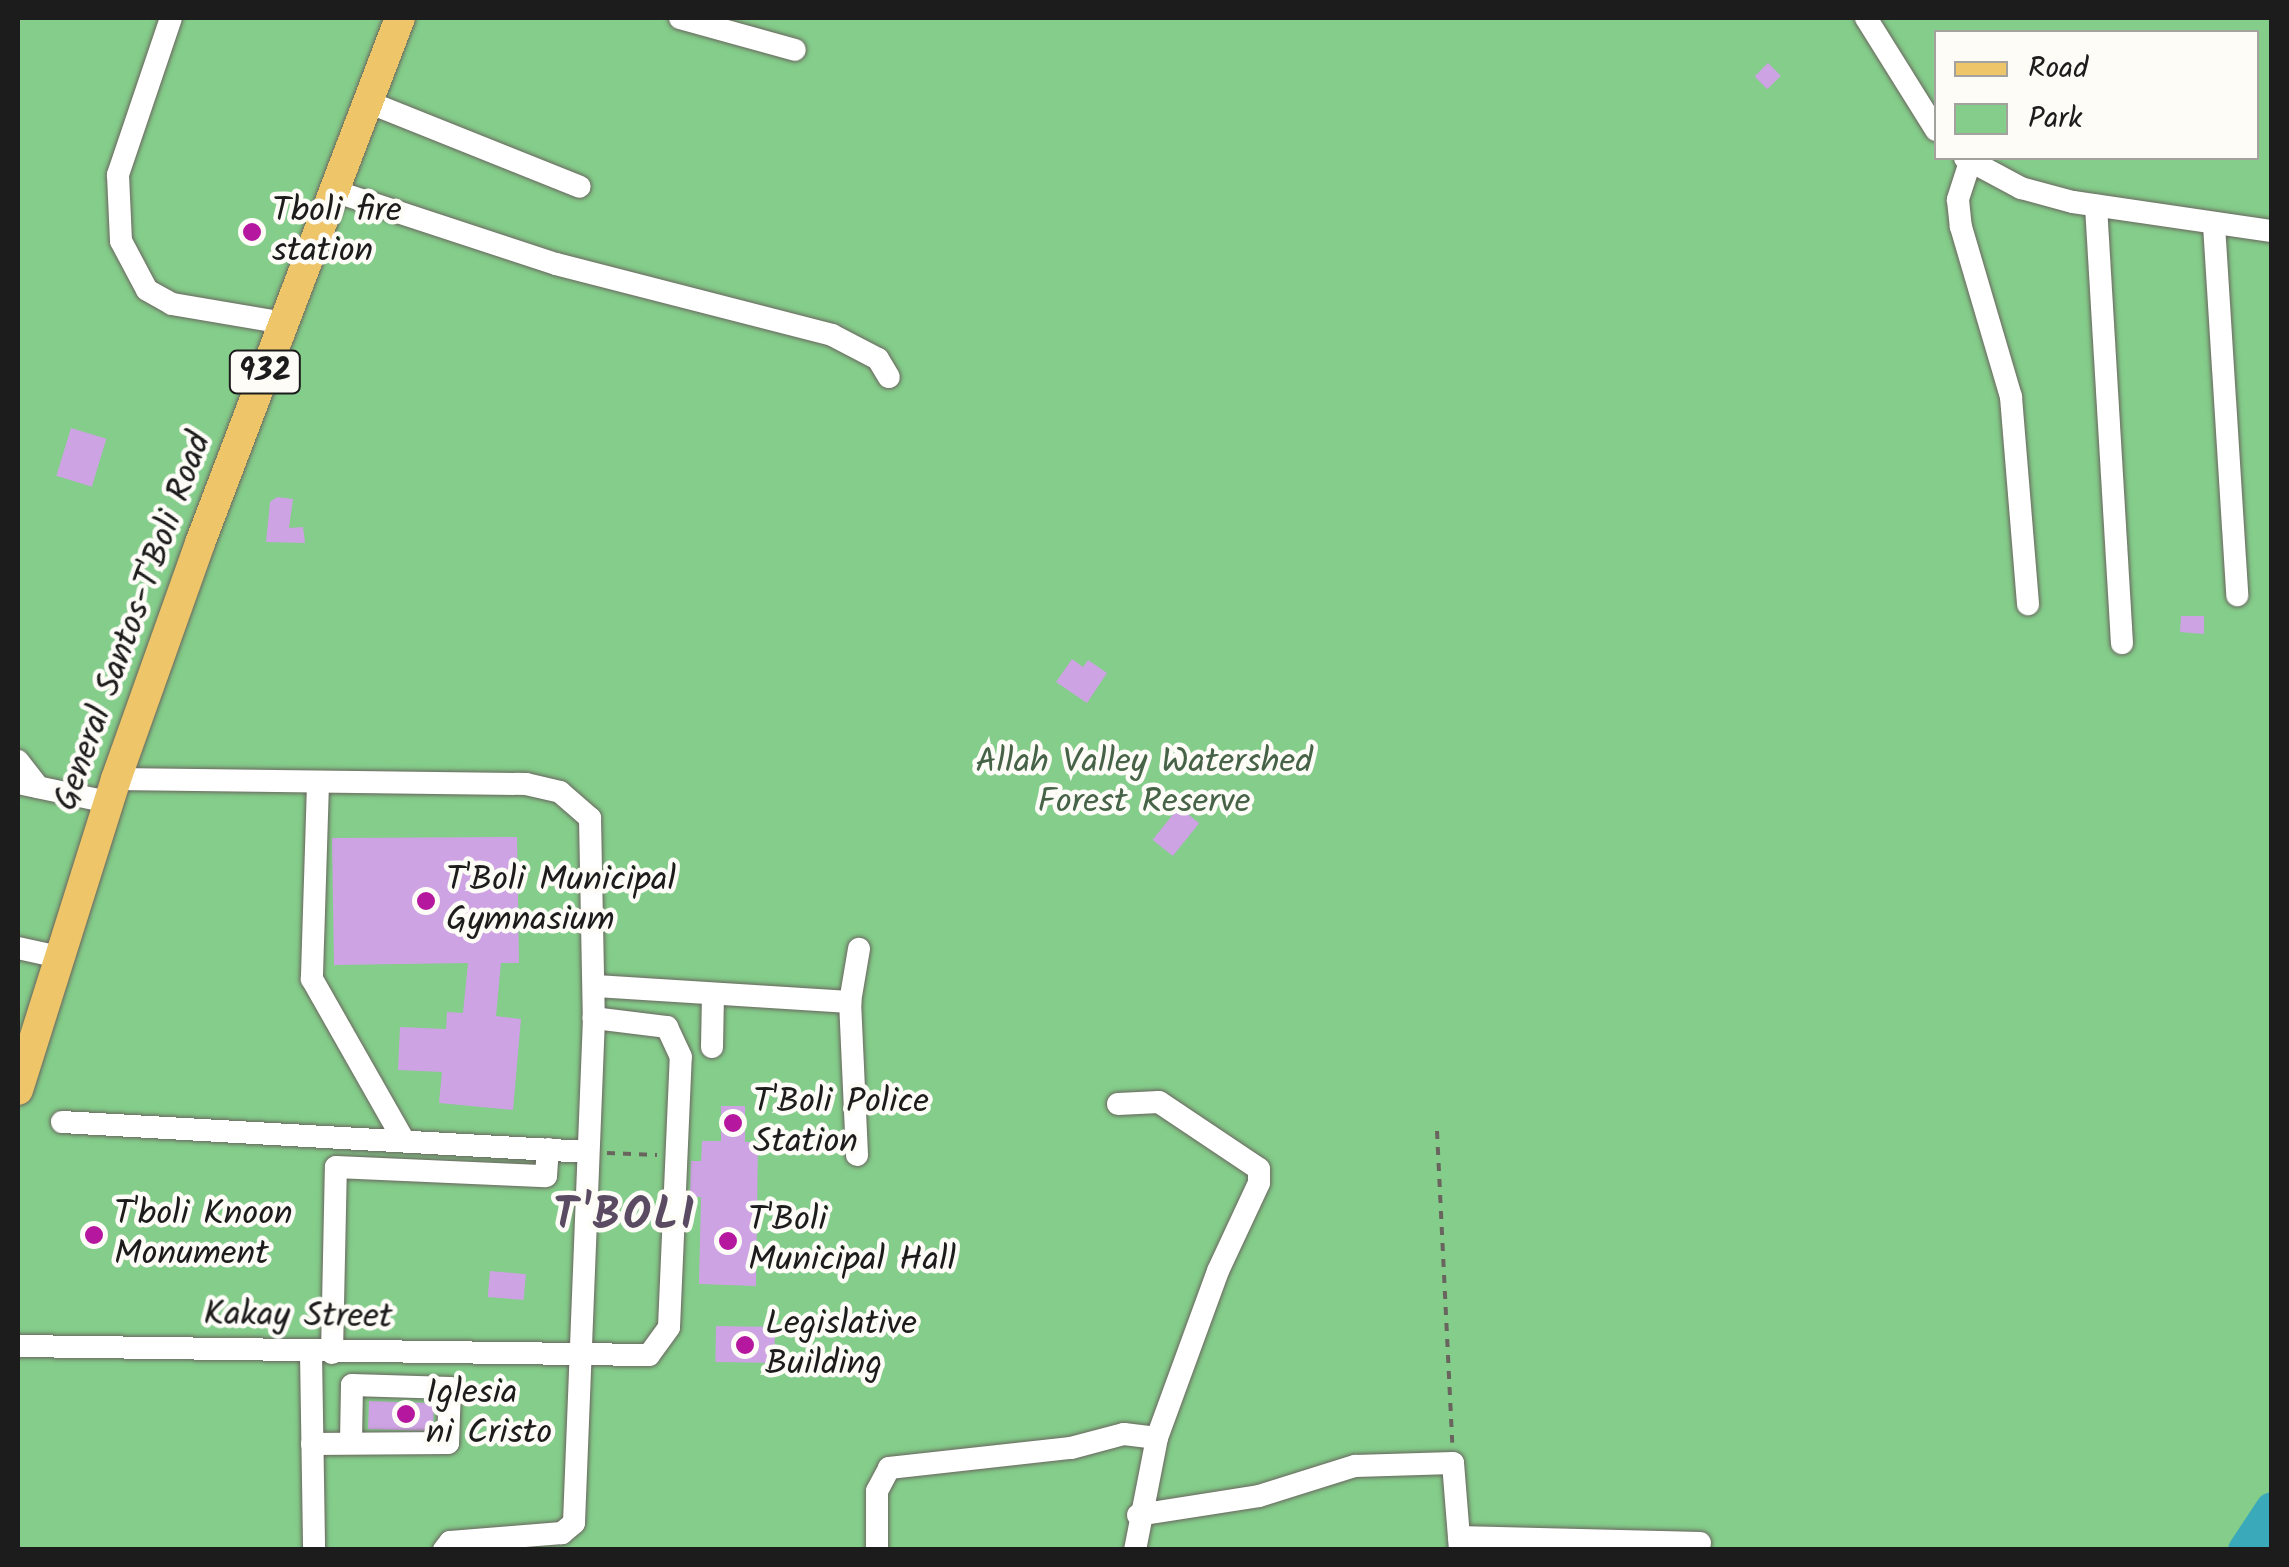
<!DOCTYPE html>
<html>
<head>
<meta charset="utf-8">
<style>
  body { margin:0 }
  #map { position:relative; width:2289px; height:1567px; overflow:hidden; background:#f7ecd9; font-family:Kalam,sans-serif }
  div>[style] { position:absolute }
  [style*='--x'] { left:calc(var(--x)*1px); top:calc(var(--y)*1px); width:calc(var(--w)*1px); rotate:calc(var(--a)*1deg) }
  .green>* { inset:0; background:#84cd8a }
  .river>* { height:35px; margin:-17.5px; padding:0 17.5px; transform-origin:17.5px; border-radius:17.5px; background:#3aa9b9 }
  .building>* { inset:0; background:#cea3e3; transform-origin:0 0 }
  .path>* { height:4px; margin-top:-2px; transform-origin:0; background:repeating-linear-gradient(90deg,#69655e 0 8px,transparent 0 16px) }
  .roads { filter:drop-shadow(0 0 2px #69655e) drop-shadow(0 0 2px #69655e) }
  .minor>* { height:22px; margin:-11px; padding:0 11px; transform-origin:11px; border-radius:11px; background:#fff }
  .major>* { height:30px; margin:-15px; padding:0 15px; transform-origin:15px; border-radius:15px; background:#eec569 }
  .dots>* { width:28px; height:28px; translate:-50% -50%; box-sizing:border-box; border:5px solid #fdfcf7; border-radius:50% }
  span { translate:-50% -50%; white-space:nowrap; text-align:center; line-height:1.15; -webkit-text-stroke:9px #fdfcf7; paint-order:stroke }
  .shield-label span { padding:2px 8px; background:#fdfcf7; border:2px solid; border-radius:8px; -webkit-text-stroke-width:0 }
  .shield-label { font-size:32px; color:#1c1c1c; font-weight:700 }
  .poi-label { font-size:35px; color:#1c1c1c }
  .left { translate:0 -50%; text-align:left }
  .street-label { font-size:35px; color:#1c1c1c }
  .park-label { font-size:35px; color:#466348 }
  .district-label { font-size:45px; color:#5a4b62; font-weight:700; letter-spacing:2.5px }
  .frame { position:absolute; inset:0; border:20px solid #1c1c1c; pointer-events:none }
  .legend { position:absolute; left:1934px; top:30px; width:325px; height:130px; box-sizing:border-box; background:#fdfcf7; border:2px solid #a3a29f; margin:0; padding:12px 18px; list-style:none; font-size:30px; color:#1c1c1c }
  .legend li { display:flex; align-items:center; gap:20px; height:50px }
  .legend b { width:50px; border:2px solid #a3a29f }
</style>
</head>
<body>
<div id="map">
  <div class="green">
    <i style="clip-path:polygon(evenodd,18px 18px,2271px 18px,2271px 1549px,18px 1549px,18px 18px,1936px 32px,2256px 32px,2256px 158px,1936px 158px,1936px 32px)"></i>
  </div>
  <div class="river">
    <i style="--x:2245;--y:1550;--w:49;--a:-56.6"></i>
  </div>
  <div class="building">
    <i style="left:1768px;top:63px;width:18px;height:19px;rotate:45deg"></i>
    <i style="left:71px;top:428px;width:37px;height:50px;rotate:17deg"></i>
    <i style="clip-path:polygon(277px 497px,293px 499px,289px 528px,303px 527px,305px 543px,266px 542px,270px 502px)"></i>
    <i style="clip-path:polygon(2181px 616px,2204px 616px,2204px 634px,2180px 632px)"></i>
    <i style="clip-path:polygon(1072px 659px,1083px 667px,1088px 660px,1107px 673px,1087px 703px,1056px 682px)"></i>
    <i style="left:1179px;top:807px;width:26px;height:42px;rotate:39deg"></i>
    <i style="clip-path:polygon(517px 837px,519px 963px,501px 963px,496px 1016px,521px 1019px,513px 1110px,439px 1103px,442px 1072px,398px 1070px,400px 1027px,446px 1029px,447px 1012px,463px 1013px,468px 963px,334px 965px,332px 838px)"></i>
    <i style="clip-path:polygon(721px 1106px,745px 1106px,745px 1142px,758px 1142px,756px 1286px,699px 1284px,701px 1197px,690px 1197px,691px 1161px,701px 1161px,702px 1141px,721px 1141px)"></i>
    <i style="left:490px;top:1271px;width:36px;height:26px;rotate:5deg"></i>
    <i style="left:716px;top:1326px;width:59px;height:36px;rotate:1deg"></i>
    <i style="left:369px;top:1401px;width:65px;height:28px;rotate:2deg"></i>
  </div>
  <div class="path">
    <i style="--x:1437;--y:1131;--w:312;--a:87.2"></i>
    <i style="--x:607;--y:1153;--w:50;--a:2.3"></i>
  </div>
  <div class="roads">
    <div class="minor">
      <i style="--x:171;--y:18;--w:166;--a:108.7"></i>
      <i style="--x:118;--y:175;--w:66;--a:87.4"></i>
      <i style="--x:121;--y:241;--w:55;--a:62"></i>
      <i style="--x:147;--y:290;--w:29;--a:29"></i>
      <i style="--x:172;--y:304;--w:114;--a:9.6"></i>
      <i style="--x:680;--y:18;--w:119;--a:15.5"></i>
      <i style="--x:1866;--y:18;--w:132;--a:58"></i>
      <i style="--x:368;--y:102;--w:228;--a:21.8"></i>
      <i style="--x:1965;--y:158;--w:64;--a:28.2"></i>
      <i style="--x:2021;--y:188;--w:54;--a:15.1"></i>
      <i style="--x:2073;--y:202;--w:201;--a:8.3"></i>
      <i style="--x:1970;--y:162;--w:40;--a:108"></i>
      <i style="--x:1958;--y:200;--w:27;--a:84"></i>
      <i style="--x:1961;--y:227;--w:177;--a:73.6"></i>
      <i style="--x:2011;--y:397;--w:208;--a:85.3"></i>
      <i style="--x:334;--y:191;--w:234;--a:18.2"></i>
      <i style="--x:556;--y:264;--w:285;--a:14.4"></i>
      <i style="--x:832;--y:335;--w:52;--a:27.6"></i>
      <i style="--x:878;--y:359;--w:21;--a:59"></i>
      <i style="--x:2096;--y:206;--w:438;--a:86.6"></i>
      <i style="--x:2214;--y:225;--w:371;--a:86.4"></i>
      <i style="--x:18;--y:761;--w:33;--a:52"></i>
      <i style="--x:116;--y:779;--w:410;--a:0.7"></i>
      <i style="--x:526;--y:784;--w:35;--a:13"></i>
      <i style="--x:560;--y:792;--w:40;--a:41"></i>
      <i style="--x:590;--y:818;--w:200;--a:88.9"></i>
      <i style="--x:594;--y:1018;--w:505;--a:92.27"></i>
      <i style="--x:574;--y:1523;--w:16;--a:140"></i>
      <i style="--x:562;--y:1533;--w:112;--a:175.4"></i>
      <i style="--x:450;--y:1542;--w:10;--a:127"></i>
      <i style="--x:18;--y:783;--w:92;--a:11.9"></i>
      <i style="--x:318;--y:784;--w:195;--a:91.8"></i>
      <i style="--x:312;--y:979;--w:186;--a:60.4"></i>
      <i style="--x:18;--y:948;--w:42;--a:12.4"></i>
      <i style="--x:595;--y:986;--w:256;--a:3.6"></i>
      <i style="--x:712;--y:1047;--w:53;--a:-88.9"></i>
      <i style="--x:1118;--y:1104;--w:41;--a:-2.8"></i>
      <i style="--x:1159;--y:1102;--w:120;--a:33.8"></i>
      <i style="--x:1259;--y:1169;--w:14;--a:90"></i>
      <i style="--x:1259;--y:1183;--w:97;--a:115"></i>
      <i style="--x:1218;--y:1271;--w:178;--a:110.1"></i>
      <i style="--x:1157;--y:1438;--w:114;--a:101.1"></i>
      <i style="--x:62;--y:1122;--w:526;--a:3.27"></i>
      <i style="--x:857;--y:1155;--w:153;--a:-92.6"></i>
      <i style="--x:850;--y:1002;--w:54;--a:-80.4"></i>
      <i style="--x:18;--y:1346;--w:631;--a:0.82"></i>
      <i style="--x:649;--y:1355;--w:34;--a:-54"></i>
      <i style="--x:669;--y:1327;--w:270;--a:-87.5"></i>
      <i style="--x:681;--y:1057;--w:33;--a:-115"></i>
      <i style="--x:667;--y:1027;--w:74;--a:-173"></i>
      <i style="--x:311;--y:1353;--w:197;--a:89.1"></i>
      <i style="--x:332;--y:1353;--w:186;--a:-88.8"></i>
      <i style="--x:336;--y:1167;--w:210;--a:2.5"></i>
      <i style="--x:546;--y:1176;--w:27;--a:-86"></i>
      <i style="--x:312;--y:1444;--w:136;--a:-0.4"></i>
      <i style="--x:448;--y:1443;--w:55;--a:-87.9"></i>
      <i style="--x:450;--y:1388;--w:98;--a:-178.2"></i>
      <i style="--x:352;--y:1385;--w:58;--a:91"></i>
      <i style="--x:1138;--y:1515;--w:122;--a:-8.9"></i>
      <i style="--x:1259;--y:1496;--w:101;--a:-17.4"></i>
      <i style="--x:1355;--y:1466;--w:98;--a:-1.8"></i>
      <i style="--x:1453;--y:1463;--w:87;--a:85.4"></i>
      <i style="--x:1459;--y:1537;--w:241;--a:1.4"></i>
      <i style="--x:877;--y:1550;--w:59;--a:-90"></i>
      <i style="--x:877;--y:1491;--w:26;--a:-62"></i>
      <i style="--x:889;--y:1468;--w:183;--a:-6.3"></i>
      <i style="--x:1071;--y:1448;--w:55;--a:-14.8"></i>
      <i style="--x:1124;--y:1434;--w:33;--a:7"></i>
    </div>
    <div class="major">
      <i style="--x:18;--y:1090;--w:326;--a:-72.5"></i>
      <i style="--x:116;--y:779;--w:251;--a:-70.4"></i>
      <i style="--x:200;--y:543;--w:562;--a:-69.15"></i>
    </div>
  </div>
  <div class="dots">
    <i style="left:252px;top:232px;background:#b5179e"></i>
    <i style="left:426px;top:901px;background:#b5179e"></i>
    <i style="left:733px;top:1123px;background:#b5179e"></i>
    <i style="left:94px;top:1235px;background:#b5179e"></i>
    <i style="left:728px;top:1241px;background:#b5179e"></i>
    <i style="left:745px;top:1345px;background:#b5179e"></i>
    <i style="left:406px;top:1414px;background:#b5179e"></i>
  </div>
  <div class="shield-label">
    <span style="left:265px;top:372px">932</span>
  </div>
  <div class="poi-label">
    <span class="left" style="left:272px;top:232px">Tboli fire<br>station</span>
    <span class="left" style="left:446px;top:901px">T'Boli Municipal<br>Gymnasium</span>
    <span class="left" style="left:753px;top:1123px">T'Boli Police<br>Station</span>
    <span class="left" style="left:114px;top:1235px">T'boli Knoon<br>Monument</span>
    <span class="left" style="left:748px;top:1241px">T'Boli<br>Municipal Hall</span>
    <span class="left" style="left:765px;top:1345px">Legislative<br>Building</span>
    <span class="left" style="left:426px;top:1414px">Iglesia<br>ni Cristo</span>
  </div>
  <div class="street-label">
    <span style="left:134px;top:622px;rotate:-70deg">General Santos-T'Boli Road</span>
    <span style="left:298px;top:1317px;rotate:1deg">Kakay Street</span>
  </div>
  <div class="park-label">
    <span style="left:1144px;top:783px">Allah Valley Watershed<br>Forest Reserve</span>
  </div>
  <div class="district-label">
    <span style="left:625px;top:1218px">T'BOLI</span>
  </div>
  <div class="frame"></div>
  <ul class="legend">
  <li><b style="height:12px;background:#eec569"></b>Road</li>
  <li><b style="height:28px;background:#84cd8a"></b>Park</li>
  </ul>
</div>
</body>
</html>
